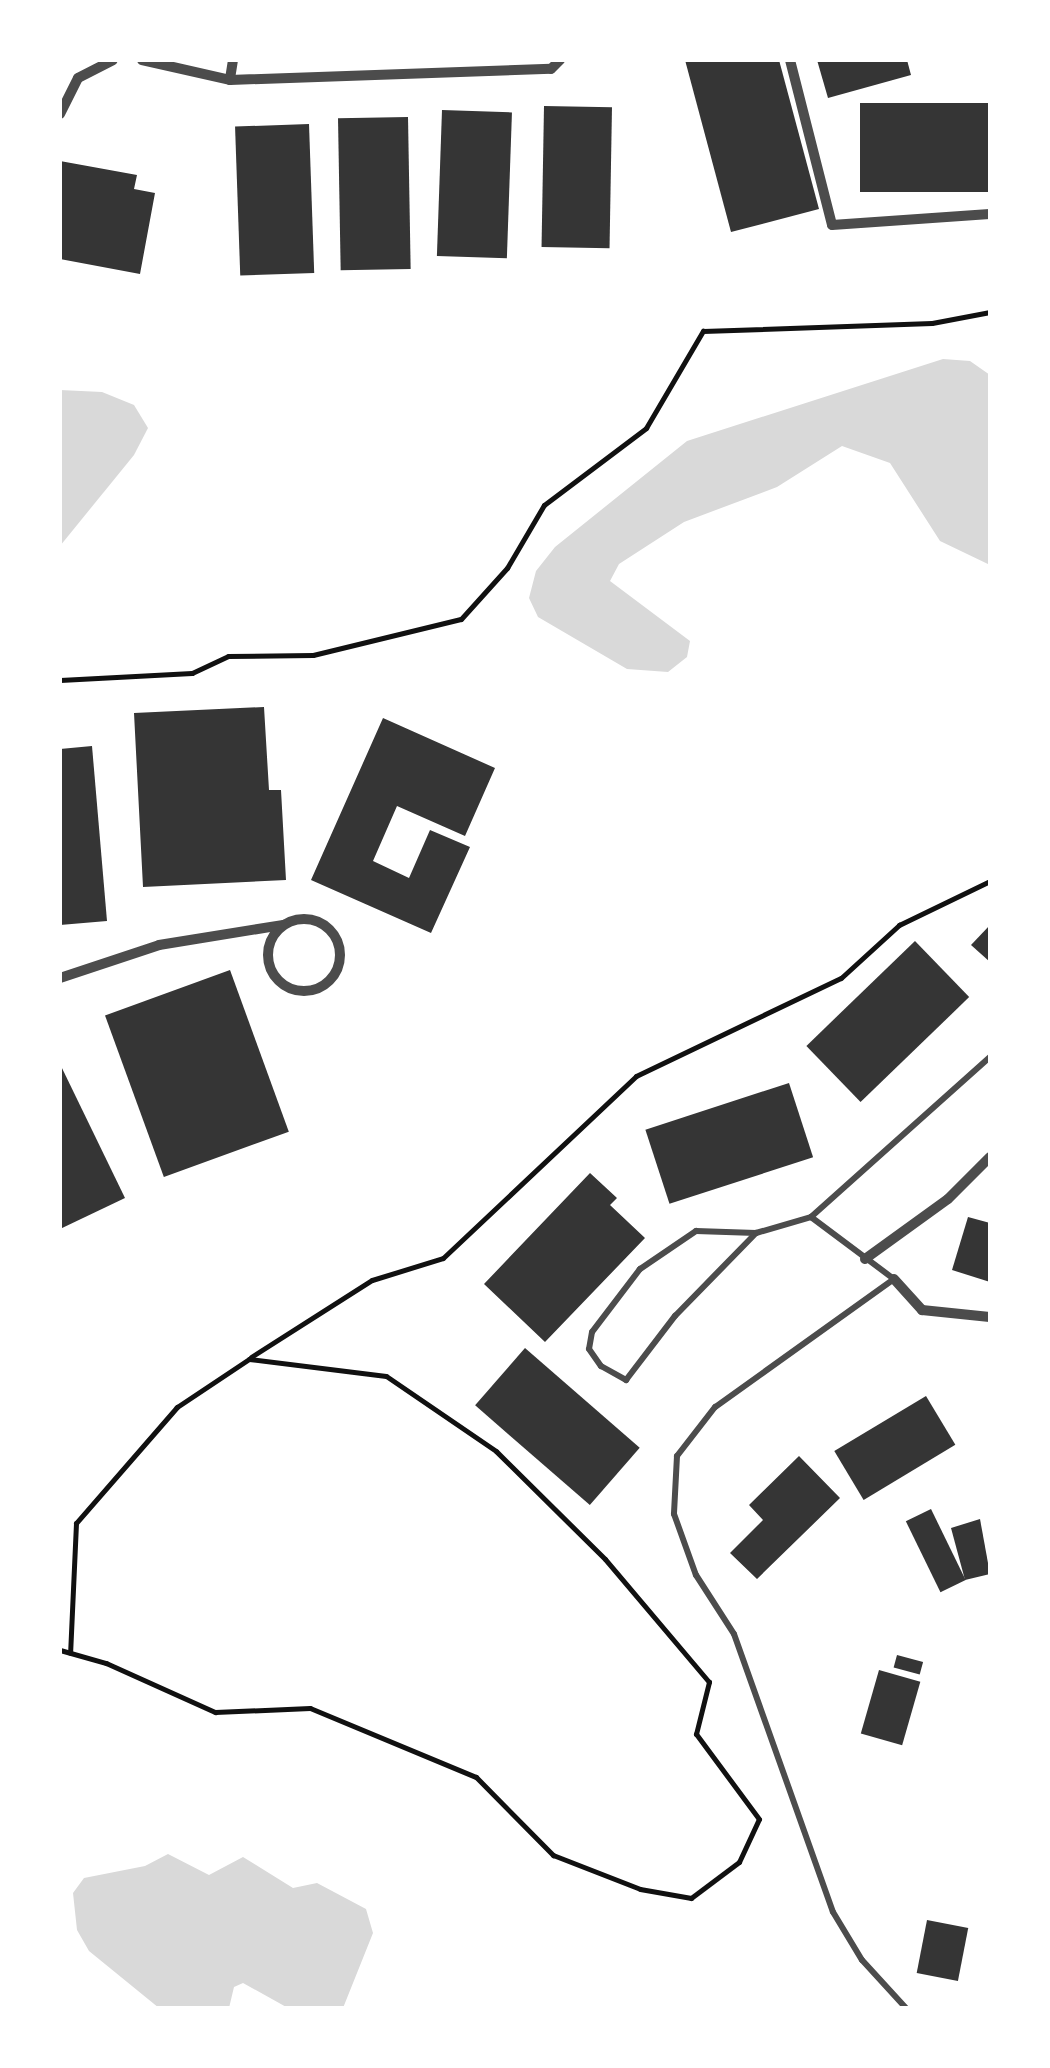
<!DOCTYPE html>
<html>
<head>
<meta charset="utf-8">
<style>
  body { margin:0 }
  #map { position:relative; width:1050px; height:2068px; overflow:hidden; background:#fff; font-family:Lato,sans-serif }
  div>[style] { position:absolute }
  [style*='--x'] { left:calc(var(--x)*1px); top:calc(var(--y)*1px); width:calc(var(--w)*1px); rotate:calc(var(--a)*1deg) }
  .water>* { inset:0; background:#d9d9d9 }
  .building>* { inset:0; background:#353535; transform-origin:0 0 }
  .path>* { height:5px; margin:-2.5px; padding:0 2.5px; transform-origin:2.5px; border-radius:2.5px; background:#111 }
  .service>* { height:6px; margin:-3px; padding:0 3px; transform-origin:3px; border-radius:3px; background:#4c4c4c }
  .minor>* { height:10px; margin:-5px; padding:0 5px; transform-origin:5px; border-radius:5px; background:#4c4c4c }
  .minor>.ring { margin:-5px; padding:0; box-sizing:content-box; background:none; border:10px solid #4c4c4c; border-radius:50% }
  span { translate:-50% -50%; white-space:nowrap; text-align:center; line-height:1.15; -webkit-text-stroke:8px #fff; paint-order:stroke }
  .frame { position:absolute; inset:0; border:62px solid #fff; pointer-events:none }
</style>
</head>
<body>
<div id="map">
  <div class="water">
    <i style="clip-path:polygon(943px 359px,970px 361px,990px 375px,990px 565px,940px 541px,890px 463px,842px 446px,777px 487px,684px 522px,619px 564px,610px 581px,690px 641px,687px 657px,668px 672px,627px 669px,538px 617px,529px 598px,536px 571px,555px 547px,687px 441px)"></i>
    <i style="clip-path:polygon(60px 390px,102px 392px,134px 405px,148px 428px,134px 455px,60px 546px)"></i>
    <i style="clip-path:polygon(168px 1854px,209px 1875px,243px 1857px,293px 1888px,317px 1883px,366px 1909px,373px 1933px,343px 2008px,288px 2008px,243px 1983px,234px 1987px,229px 2008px,159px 2008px,89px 1951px,77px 1930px,73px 1893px,84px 1878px,145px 1866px)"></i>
  </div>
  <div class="building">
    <i style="clip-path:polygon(685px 60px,779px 60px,819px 209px,731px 232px)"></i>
    <i style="clip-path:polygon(817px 60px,907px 60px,911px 75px,828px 98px)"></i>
    <i style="left:990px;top:103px;width:89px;height:130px;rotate:90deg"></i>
    <i style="left:544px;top:106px;width:68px;height:141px;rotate:1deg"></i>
    <i style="left:442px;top:110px;width:70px;height:146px;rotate:2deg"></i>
    <i style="left:408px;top:117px;width:152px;height:70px;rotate:89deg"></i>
    <i style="left:309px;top:124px;width:149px;height:74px;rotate:88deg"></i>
    <i style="clip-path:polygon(60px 161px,137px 175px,134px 189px,155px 193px,140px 274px,60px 259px)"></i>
    <i style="clip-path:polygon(264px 707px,269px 790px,281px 790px,286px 880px,143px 887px,134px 713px)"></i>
    <i style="clip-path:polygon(383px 718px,495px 768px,465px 836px,397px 806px,373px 861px,409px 878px,430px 830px,470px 847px,431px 933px,311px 880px)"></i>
    <i style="clip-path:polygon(92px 746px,107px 921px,60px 925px,60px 749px)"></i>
    <i style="clip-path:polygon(990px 925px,990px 962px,971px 945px)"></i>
    <i style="left:915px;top:941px;width:78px;height:151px;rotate:46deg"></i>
    <i style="left:230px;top:970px;width:172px;height:133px;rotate:70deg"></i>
    <i style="clip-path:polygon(60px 1064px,125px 1198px,60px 1229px)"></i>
    <i style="left:789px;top:1083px;width:78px;height:151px;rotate:72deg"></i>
    <i style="clip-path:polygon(590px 1173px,617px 1198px,610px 1205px,645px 1238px,545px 1342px,484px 1284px)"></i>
    <i style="clip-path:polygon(968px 1217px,990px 1223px,990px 1282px,952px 1270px)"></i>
    <i style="left:525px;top:1348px;width:152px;height:76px;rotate:41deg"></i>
    <i style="left:926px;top:1396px;width:57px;height:107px;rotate:59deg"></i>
    <i style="clip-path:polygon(799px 1456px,840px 1498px,757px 1579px,730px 1553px,763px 1520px,749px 1505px)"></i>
    <i style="left:931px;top:1509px;width:79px;height:28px;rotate:64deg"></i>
    <i style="clip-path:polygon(980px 1519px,990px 1574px,965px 1580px,951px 1528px)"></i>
    <i style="left:897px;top:1655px;width:27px;height:13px;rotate:15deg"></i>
    <i style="left:879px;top:1670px;width:43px;height:66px;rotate:16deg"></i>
    <i style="left:927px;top:1920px;width:42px;height:54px;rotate:11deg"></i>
  </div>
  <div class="path">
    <i style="--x:60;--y:680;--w:132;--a:-3"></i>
    <i style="--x:192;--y:673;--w:40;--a:-25"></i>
    <i style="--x:228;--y:656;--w:85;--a:-0.7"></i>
    <i style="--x:313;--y:655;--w:152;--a:-13.7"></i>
    <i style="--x:461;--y:619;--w:69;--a:-48"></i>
    <i style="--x:507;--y:568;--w:73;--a:-59.6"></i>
    <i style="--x:544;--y:505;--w:128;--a:-37"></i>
    <i style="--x:646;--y:428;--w:113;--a:-59.6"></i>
    <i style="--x:703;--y:331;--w:229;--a:-2"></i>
    <i style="--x:932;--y:323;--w:59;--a:-10.7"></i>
    <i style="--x:251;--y:1357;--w:143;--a:-32.5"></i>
    <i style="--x:372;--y:1280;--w:74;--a:-17.2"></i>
    <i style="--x:443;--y:1258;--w:265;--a:-43.3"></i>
    <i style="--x:636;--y:1076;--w:227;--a:-25.6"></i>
    <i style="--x:841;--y:978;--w:79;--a:-42.4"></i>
    <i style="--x:899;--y:925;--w:101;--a:-25.8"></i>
    <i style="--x:60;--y:1650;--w:48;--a:15.8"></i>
    <i style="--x:106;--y:1663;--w:120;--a:24.2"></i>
    <i style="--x:215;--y:1712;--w:95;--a:-2.4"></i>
    <i style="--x:310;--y:1708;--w:180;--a:22.6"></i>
    <i style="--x:476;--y:1777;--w:110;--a:45.4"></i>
    <i style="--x:553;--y:1855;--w:93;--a:21.3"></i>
    <i style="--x:640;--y:1889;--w:52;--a:10"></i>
    <i style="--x:691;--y:1898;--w:60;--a:-36.9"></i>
    <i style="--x:739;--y:1862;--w:47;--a:-65.1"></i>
    <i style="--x:759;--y:1819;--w:106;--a:-126.5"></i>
    <i style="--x:696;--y:1734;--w:54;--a:-76"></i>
    <i style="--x:709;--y:1682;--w:161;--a:-130.2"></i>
    <i style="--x:605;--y:1559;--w:153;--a:-135.3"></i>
    <i style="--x:496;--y:1451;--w:133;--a:-145.7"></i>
    <i style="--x:386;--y:1376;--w:138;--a:-172.9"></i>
    <i style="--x:249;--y:1359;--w:87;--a:146.3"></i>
    <i style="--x:177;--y:1407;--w:154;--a:131"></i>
    <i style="--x:76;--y:1523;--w:130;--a:92.6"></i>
  </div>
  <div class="service">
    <i style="--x:811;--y:1217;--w:104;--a:36.8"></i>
    <i style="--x:894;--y:1279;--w:220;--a:144.4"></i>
    <i style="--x:715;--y:1407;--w:62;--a:127.8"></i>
    <i style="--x:677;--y:1456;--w:58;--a:93"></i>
    <i style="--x:674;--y:1514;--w:65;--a:70.2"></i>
    <i style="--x:696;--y:1575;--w:70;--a:57.2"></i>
    <i style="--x:734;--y:1634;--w:295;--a:70.4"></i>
    <i style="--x:833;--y:1912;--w:56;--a:58.9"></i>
    <i style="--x:862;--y:1960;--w:65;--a:47.5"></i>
    <i style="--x:756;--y:1233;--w:60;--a:-178.1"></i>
    <i style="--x:696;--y:1231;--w:68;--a:145.8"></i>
    <i style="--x:640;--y:1269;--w:79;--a:127.3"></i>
    <i style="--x:592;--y:1332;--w:17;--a:100"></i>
    <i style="--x:589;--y:1349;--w:21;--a:55"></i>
    <i style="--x:601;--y:1366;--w:29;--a:29"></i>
    <i style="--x:626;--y:1380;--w:81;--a:-52.6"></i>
    <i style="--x:675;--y:1316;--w:116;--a:-45.7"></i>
    <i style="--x:756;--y:1233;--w:57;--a:-16.2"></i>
    <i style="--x:811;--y:1217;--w:240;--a:-41.8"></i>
  </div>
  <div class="minor">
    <i style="--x:142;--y:60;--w:90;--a:12.8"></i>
    <i style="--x:233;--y:60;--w:20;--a:99"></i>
    <i style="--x:230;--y:80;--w:321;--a:-2"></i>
    <i style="--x:551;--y:69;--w:13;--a:-45"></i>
    <i style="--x:790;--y:60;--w:170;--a:75.7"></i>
    <i style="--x:832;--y:225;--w:158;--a:-4"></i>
    <i style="--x:60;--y:114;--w:40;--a:-63.4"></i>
    <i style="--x:78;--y:78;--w:39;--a:-27"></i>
    <i class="ring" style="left:268px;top:919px;width:62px;height:62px"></i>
    <i style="--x:60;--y:978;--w:104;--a:-18.4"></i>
    <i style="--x:159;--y:945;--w:126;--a:-9.2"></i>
    <i style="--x:865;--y:1259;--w:102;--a:-35.9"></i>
    <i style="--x:948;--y:1199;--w:59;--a:-45"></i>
    <i style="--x:894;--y:1279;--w:42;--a:47.9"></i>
    <i style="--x:922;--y:1310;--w:68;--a:5.9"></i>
  </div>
  <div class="frame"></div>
</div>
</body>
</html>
